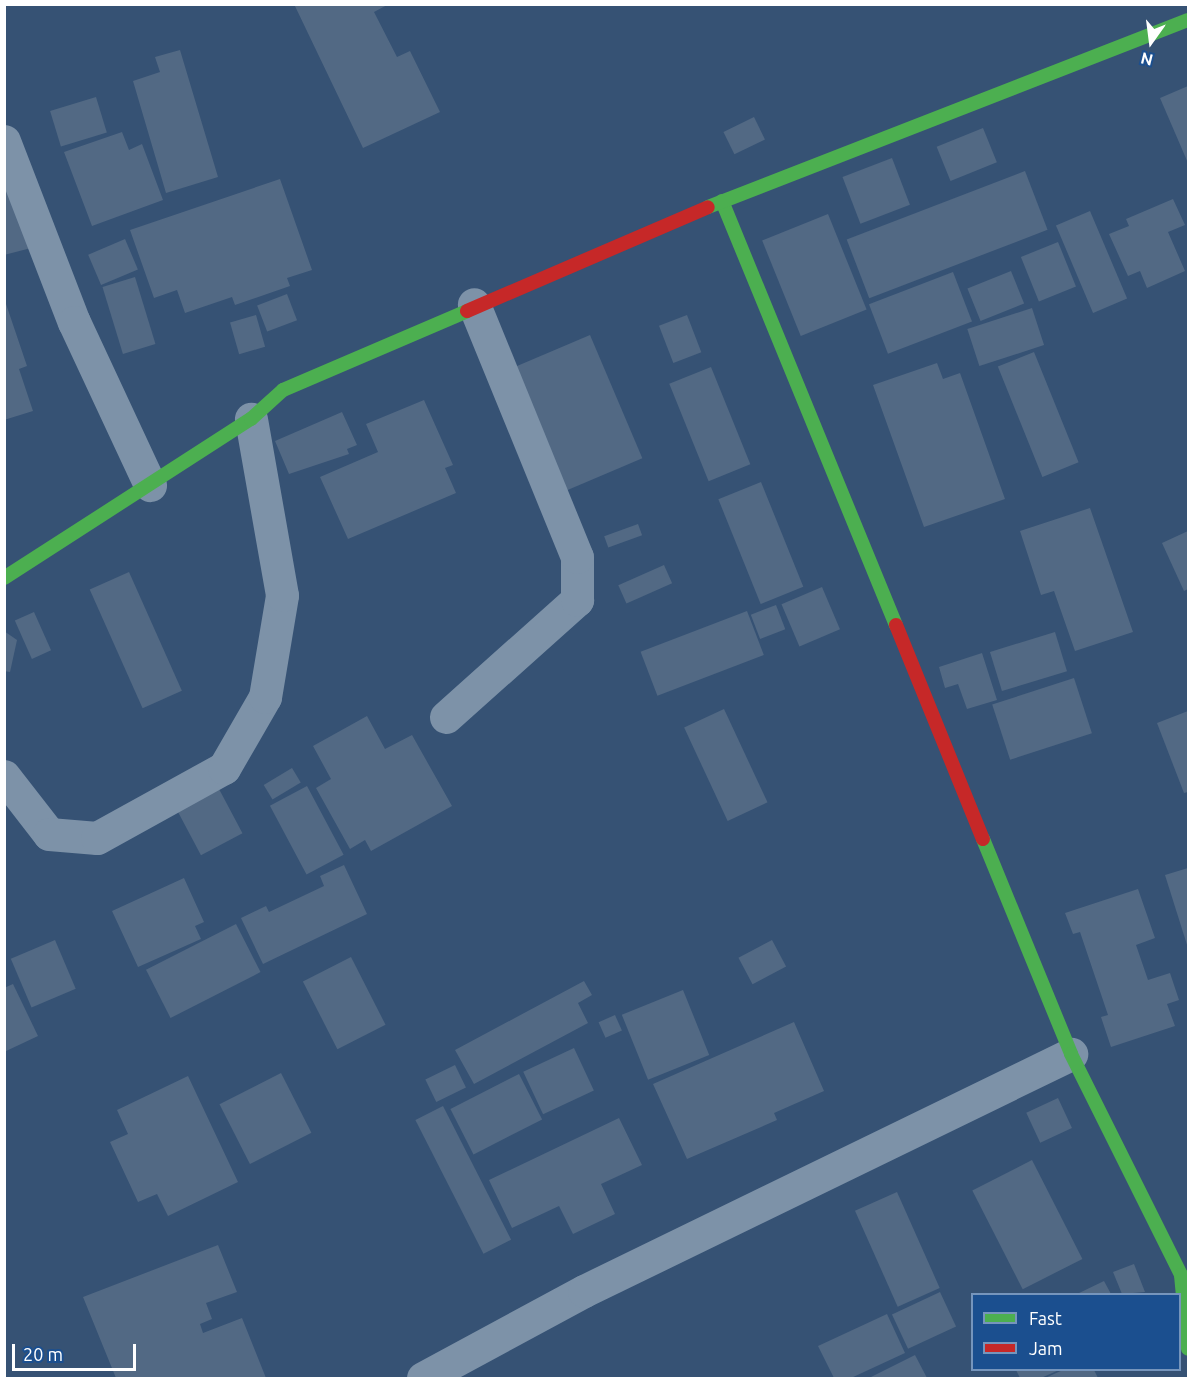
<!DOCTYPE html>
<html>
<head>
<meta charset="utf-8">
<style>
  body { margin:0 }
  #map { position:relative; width:1193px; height:1383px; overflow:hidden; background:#365274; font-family:Ubuntu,sans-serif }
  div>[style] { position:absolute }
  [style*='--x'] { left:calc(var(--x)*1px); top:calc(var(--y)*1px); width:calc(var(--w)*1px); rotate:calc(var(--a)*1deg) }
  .building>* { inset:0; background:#526984; transform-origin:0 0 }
  .street>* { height:33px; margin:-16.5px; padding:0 16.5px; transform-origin:16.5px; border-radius:16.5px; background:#7d92a8 }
  .fast>* { height:14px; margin:-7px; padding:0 7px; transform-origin:7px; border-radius:7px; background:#4caf50 }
  .jam>* { height:14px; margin:-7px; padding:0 7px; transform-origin:7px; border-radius:7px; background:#c62828 }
  span { translate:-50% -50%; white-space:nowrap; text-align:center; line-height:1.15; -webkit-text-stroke:6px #1b4f8f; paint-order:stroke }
  .frame { position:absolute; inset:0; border:6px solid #fff; pointer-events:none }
  .legend { position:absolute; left:971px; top:1293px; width:210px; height:78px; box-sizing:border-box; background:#1b4f8f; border:2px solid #7695bc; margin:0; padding:8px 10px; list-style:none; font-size:18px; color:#fff }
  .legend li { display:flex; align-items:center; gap:12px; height:30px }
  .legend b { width:30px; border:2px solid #7695bc }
  .north { position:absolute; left:1121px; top:12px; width:60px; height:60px; -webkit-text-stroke:4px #1b4f8f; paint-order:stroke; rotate:194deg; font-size:16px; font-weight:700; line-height:24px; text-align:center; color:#fff }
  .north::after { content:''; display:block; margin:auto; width:21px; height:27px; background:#fff; clip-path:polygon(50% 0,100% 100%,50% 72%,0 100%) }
  .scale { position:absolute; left:12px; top:1344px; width:124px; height:27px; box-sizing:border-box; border:3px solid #fff; border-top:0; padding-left:8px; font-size:18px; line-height:21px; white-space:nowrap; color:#fff; -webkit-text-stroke:4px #1b4f8f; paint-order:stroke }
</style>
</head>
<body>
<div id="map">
  <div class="building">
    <i style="clip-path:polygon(294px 4px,389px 4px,374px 12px,397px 57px,410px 51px,440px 112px,363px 148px)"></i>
    <i style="clip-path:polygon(180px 50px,218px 177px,166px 193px,133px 81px,160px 72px,155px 57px)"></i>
    <i style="clip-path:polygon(1188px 86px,1188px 163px,1160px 98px)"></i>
    <i style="left:96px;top:97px;width:37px;height:48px;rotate:73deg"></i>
    <i style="left:754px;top:117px;width:25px;height:34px;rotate:64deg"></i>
    <i style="left:983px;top:128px;width:37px;height:50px;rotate:68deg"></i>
    <i style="clip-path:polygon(122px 132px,129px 150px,142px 144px,163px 200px,92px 226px,64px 152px)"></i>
    <i style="left:892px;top:158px;width:50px;height:53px;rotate:69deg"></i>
    <i style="left:1025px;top:171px;width:63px;height:191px;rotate:69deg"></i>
    <i style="clip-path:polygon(4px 176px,35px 247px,4px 255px)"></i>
    <i style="clip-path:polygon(280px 179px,312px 270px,287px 278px,290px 286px,235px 305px,232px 297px,185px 313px,177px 290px,154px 298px,130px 230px)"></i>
    <i style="clip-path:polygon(1173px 199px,1185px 225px,1168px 232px,1185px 271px,1147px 288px,1140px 271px,1128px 276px,1109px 234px,1129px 226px,1126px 219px)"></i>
    <i style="left:1090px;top:211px;width:95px;height:37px;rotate:67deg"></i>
    <i style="left:828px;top:214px;width:103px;height:71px;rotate:68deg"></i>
    <i style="left:125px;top:239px;width:33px;height:40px;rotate:67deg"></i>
    <i style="left:1058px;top:242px;width:48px;height:40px;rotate:68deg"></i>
    <i style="left:1011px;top:271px;width:35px;height:47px;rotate:68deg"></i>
    <i style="left:953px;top:272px;width:53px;height:90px;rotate:69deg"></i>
    <i style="left:135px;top:277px;width:70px;height:34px;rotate:73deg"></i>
    <i style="left:287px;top:294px;width:28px;height:32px;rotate:69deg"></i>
    <i style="clip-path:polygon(4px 298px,27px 366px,19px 369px,33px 411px,4px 420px)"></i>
    <i style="left:1032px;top:308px;width:39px;height:68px;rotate:72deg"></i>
    <i style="left:256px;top:315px;width:33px;height:27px;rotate:74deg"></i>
    <i style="left:687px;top:315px;width:40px;height:30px;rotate:69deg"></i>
    <i style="left:590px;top:335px;width:134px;height:85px;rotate:67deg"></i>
    <i style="left:1034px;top:352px;width:119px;height:39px;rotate:68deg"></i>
    <i style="clip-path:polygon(937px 363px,943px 379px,960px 373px,1005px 499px,924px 527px,873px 385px)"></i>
    <i style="left:711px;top:367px;width:105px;height:45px;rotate:68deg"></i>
    <i style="clip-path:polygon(424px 400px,453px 465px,445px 468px,456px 493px,348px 539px,320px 477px,378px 452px,366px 424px)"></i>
    <i style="clip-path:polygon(342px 412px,357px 445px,347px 449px,349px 454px,289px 474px,275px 441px)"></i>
    <i style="left:761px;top:482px;width:113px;height:46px;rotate:68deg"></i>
    <i style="clip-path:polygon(1090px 508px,1133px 632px,1075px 651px,1054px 591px,1041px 595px,1020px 531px)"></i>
    <i style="left:638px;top:524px;width:12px;height:36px;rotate:70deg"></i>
    <i style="clip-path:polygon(1188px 531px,1188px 589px,1184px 591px,1162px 543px)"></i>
    <i style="left:664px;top:565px;width:20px;height:50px;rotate:66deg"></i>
    <i style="left:129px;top:572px;width:130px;height:43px;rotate:66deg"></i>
    <i style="left:822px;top:587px;width:46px;height:44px;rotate:67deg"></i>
    <i style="left:776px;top:605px;width:26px;height:27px;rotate:69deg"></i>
    <i style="left:747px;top:611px;width:47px;height:114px;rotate:69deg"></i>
    <i style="left:34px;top:612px;width:42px;height:21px;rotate:66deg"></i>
    <i style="clip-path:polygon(4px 631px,17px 640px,10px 672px,4px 671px)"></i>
    <i style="left:1055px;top:632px;width:41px;height:68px;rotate:73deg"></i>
    <i style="clip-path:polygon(982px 653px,997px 700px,967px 709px,958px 684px,945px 688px,939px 667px)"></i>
    <i style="left:1074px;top:678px;width:58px;height:86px;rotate:72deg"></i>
    <i style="left:724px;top:709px;width:103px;height:44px;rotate:65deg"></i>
    <i style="clip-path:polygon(1188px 711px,1188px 792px,1184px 793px,1157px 723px)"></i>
    <i style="clip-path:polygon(367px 716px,385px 749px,412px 735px,452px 806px,371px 851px,365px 840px,350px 849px,316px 788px,331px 779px,313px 746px)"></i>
    <i style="left:292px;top:768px;width:17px;height:33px;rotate:59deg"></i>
    <i style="left:307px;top:786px;width:78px;height:42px;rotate:62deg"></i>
    <i style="left:219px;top:789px;width:50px;height:47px;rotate:62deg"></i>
    <i style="clip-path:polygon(344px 865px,367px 914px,263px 964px,241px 918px,266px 906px,269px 912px,324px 886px,320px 876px)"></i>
    <i style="clip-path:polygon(1188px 868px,1188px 948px,1165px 875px)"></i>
    <i style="clip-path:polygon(184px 878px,204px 922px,195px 926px,201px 939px,138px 967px,112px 911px)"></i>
    <i style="clip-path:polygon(1138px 889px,1155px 938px,1136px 945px,1148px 980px,1170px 973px,1179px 1000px,1167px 1004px,1175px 1026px,1111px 1047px,1101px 1017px,1108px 1015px,1080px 932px,1073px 934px,1065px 913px)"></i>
    <i style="left:236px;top:924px;width:54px;height:101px;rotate:63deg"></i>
    <i style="left:55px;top:940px;width:53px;height:48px;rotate:67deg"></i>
    <i style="left:772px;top:940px;width:30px;height:38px;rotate:62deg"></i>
    <i style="left:351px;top:957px;width:76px;height:54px;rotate:63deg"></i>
    <i style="clip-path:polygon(584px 981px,592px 995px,578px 1003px,588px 1023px,474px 1084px,455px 1050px)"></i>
    <i style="clip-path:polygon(13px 984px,38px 1036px,4px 1052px,4px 988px)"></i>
    <i style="left:683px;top:990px;width:70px;height:66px;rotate:68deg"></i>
    <i style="left:615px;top:1015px;width:17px;height:18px;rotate:66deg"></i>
    <i style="clip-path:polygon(794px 1022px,824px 1091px,774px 1113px,777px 1120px,687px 1159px,653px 1084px)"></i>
    <i style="left:574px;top:1048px;width:47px;height:56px;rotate:65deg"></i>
    <i style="left:455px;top:1065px;width:25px;height:33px;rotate:64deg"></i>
    <i style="left:281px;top:1073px;width:67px;height:69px;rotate:63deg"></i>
    <i style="left:519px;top:1074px;width:51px;height:77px;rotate:63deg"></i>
    <i style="clip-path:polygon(188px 1076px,238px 1182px,168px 1216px,157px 1194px,138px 1202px,110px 1142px,128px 1134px,117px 1110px)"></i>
    <i style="left:1058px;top:1098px;width:33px;height:35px;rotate:65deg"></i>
    <i style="left:443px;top:1106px;width:150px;height:31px;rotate:63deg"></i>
    <i style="clip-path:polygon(619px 1118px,642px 1165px,601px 1184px,615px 1214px,573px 1234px,559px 1206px,512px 1228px,489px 1180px)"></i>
    <i style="left:1032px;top:1160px;width:111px;height:67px;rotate:63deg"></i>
    <i style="left:897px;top:1192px;width:105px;height:46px;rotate:66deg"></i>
    <i style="clip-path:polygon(218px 1245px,237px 1292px,206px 1303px,212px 1319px,200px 1324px,203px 1333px,242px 1318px,266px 1378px,116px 1378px,83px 1297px)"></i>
    <i style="clip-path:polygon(1134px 1264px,1145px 1292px,1122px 1294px,1113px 1272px)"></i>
    <i style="clip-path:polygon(1104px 1281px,1111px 1294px,1077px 1294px)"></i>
    <i style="left:940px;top:1292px;width:38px;height:53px;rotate:65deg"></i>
    <i style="clip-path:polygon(887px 1314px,905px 1353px,851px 1378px,834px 1378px,818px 1346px)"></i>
    <i style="clip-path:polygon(915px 1355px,927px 1378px,869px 1378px)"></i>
    <i style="clip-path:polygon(1016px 1370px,1059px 1370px,1041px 1378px,1020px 1378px)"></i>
    <i style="clip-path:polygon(1063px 1370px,1094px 1370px,1098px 1378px,1045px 1378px)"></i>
  </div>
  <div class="street">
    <i style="--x:4;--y:141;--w:194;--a:68.9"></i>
    <i style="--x:74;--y:322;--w:180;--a:65"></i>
    <i style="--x:446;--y:717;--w:176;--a:-41.8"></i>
    <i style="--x:577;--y:600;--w:43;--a:-90"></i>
    <i style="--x:577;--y:557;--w:273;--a:-112.2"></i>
    <i style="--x:4;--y:776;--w:73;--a:52.2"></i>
    <i style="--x:49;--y:834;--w:48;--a:4.8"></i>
    <i style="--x:97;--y:838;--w:145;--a:-28.9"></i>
    <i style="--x:224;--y:768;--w:82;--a:-60"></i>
    <i style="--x:265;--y:697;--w:103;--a:-80.5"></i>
    <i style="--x:282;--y:595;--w:179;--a:-100"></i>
    <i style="--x:423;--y:1378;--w:183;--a:-28.4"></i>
    <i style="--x:584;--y:1291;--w:542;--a:-25.95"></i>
  </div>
  <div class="fast">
    <i style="--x:722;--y:201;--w:458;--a:67.7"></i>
    <i style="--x:708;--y:207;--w:515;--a:-21.29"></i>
    <i style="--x:4;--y:578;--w:294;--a:-32.8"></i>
    <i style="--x:251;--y:419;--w:43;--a:-42.2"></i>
    <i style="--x:283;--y:390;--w:200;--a:-23.2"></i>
    <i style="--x:983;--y:839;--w:232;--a:67.7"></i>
    <i style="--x:1071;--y:1054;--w:247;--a:63.5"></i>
    <i style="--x:1181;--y:1275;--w:74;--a:84.6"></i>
  </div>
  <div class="jam">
    <i style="--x:467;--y:311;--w:262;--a:-23.3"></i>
    <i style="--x:896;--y:625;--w:231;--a:67.9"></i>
  </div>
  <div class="frame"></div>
  <ul class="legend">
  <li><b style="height:8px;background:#4caf50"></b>Fast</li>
  <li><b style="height:8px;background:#c62828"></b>Jam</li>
  </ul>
  <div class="north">N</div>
  <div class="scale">20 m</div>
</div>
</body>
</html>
